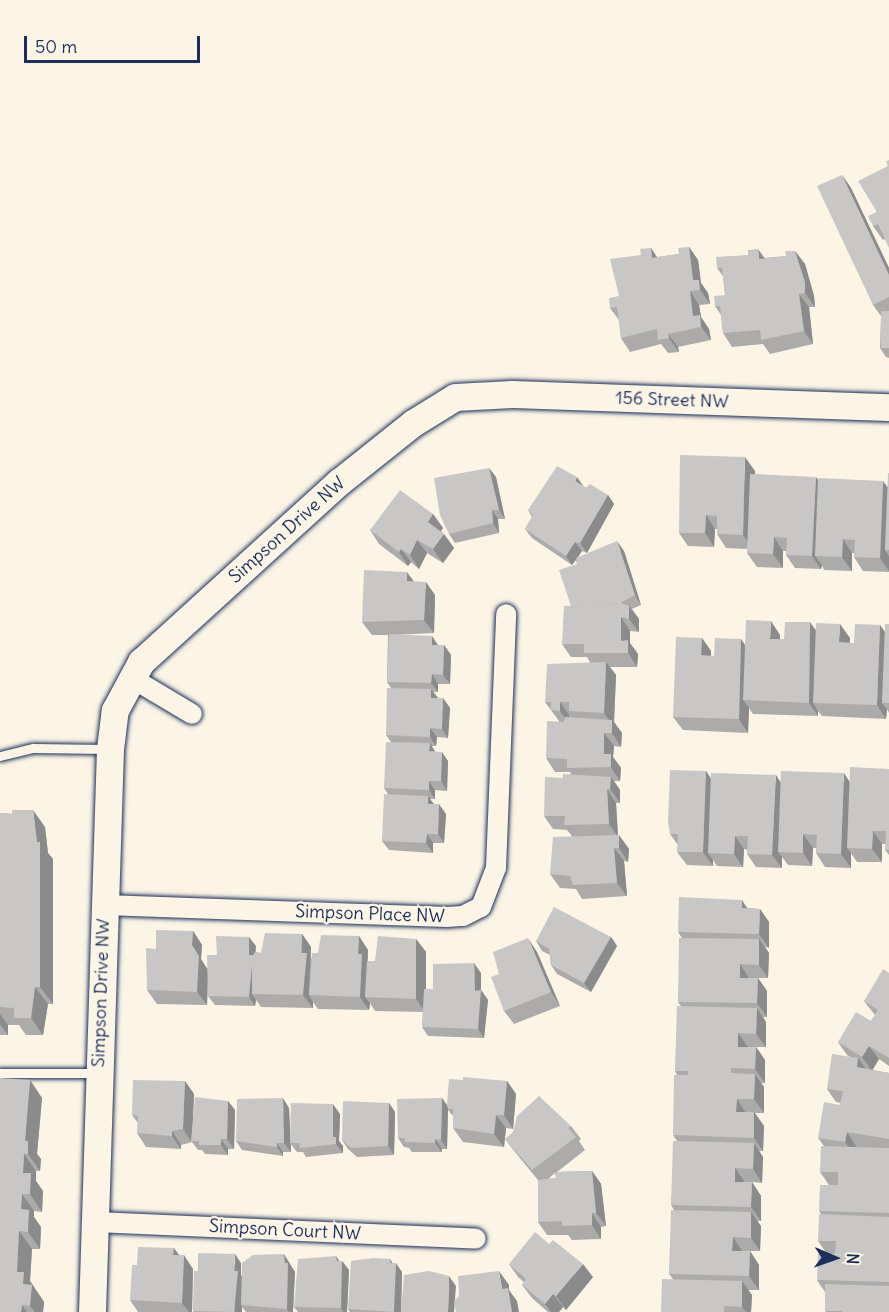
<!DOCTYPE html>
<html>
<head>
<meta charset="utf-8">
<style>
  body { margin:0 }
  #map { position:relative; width:889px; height:1312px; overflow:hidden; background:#fcf5e5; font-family:Delius,sans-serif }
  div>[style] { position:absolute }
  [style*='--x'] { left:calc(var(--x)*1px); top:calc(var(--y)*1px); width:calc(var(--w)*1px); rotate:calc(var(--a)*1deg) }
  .roads { filter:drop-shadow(0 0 2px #1b2f5e) drop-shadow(0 0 2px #1b2f5e) }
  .lane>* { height:9px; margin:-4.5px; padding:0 4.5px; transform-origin:4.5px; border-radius:4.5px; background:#fcf5e5 }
  .street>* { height:20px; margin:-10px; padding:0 10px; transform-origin:10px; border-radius:10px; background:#fcf5e5 }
  .secondary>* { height:27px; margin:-13.5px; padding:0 13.5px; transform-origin:13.5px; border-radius:13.5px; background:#fcf5e5 }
  .wall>* { inset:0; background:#acabaa }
  .shaded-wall>* { inset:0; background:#8c8b8b }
  .building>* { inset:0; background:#c8c7c6; transform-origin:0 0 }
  span { translate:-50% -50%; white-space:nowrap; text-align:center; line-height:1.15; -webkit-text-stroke:4.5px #fcf5e5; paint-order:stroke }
  .street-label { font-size:18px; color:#1b2f5e }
  .north { position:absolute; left:805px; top:1228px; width:60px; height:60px; -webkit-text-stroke:4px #fcf5e5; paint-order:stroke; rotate:92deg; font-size:16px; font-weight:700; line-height:24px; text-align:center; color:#1b2f5e }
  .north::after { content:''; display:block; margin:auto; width:21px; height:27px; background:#1b2f5e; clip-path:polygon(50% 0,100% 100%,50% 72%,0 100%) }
  .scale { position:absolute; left:24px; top:36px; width:176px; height:27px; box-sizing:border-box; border:3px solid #1b2f5e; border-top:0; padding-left:8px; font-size:18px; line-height:21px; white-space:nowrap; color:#1b2f5e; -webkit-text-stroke:4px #fcf5e5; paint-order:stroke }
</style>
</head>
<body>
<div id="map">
  <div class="roads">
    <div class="lane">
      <i style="--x:0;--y:756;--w:34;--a:-14"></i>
      <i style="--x:33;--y:748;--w:74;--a:0.8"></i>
      <i style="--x:0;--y:1073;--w:97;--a:0"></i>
    </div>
    <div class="street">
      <i style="--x:130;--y:677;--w:72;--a:30.8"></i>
      <i style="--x:104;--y:905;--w:343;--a:2"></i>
      <i style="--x:447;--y:917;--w:16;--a:-4"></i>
      <i style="--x:463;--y:916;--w:20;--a:-27"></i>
      <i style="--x:481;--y:907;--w:42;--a:-69"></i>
      <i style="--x:496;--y:868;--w:254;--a:-87.7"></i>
      <i style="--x:94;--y:1222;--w:382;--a:2.5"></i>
    </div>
    <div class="secondary">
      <i style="--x:92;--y:1312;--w:563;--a:-88.17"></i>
      <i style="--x:110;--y:749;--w:39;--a:-83"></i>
      <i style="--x:115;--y:710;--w:55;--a:-61.6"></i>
      <i style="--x:141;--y:662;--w:268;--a:-42.3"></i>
      <i style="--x:339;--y:482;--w:95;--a:-38.6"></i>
      <i style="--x:413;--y:423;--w:49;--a:-31.8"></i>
      <i style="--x:455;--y:397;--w:57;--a:-3"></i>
      <i style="--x:512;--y:394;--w:377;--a:2"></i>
    </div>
  </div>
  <div class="wall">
    <i style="clip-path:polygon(889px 160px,885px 239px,883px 240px,873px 226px)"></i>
    <i style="clip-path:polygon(842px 175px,851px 188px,889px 268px,889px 358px,886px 357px,880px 348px,881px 316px,873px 305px)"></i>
    <i style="clip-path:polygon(689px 247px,698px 260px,701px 283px,708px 293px,710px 304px,699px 305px,701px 317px,709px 329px,711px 340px,678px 347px,679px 352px,668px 353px,661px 344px,630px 352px,621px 338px,619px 320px,610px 308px,619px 296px,641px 255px,651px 248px,657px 257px,679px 254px)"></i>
    <i style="clip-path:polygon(795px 251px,805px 264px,814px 296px,815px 307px,809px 307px,813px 344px,770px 354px,763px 344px,732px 347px,723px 333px,721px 315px,715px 306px,725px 295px,723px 276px,717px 268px,765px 258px,786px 256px)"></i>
    <i style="clip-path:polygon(489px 468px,496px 477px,505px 519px,498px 519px,499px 533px,455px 543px,449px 534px)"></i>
    <i style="clip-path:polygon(755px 471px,755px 474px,888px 487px,889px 473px,889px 572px,863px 571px,854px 557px,854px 553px,852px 553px,852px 571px,824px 570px,822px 565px,821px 569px,795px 568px,786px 555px,786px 551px,783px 551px,783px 568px,757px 567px,747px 553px,748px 549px,726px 548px,717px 534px,717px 529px,715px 529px,714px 547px,688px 546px,679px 533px)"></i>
    <i style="clip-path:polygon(584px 487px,608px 495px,614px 504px,587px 553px,582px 551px,578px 557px,624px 551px,641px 605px,632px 609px,639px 619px,639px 632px,630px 631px,630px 643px,638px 654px,637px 667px,610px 667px,616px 675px,614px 722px,622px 733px,621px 747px,614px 746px,613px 757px,621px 768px,620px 781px,614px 781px,620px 790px,620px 803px,616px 803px,618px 835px,629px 849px,628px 862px,624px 861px,627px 896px,582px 899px,576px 889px,560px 888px,550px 874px,572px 836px,567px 830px,553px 829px,544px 816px,563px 778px,571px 774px,570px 772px,555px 772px,546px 758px,559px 721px,545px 702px,590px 662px,587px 657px,571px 657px,562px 644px,571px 606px,577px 564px,576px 560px,572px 565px,532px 538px,525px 529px,532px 517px,528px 510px)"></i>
    <i style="clip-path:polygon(433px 514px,443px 528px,441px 531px,444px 534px,454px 548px,443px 563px,427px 553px,419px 569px,411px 562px,408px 566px,379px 544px,370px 530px)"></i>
    <i style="clip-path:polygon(413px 581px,435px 595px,434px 633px,393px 635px,438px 645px,444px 645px,451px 655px,450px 684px,438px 684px,438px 692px,433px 692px,438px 698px,443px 698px,450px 708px,448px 738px,437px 737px,436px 746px,431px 746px,435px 752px,448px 761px,447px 791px,435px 790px,435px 799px,430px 799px,434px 804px,446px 814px,444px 843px,433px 843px,433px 853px,389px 850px,382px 841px,388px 794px,384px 788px,391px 742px,386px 735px,391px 688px,387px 682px,388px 635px,372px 635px,362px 622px)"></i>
    <i style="clip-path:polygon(889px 624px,889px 713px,887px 709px,886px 719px,822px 716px,818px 711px,818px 716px,753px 714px,749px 708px,748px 733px,683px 730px,673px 717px,702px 638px,711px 651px,711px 656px,714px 656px,741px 639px,745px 645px,780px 635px,780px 639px,784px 639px,816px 630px,850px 638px,850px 643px,854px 643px,880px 625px,885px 632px)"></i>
    <i style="clip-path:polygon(889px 769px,889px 855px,885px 850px,886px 844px,882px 844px,882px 862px,857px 862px,851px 853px,851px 868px,825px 867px,816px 853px,816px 848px,813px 848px,812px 866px,788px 865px,782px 857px,782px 868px,756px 867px,747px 854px,747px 850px,744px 849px,743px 867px,717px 866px,713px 860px,713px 866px,687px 865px,677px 852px,678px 845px,670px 834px,706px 771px,711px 779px,781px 782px,850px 782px)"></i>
    <i style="clip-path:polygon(0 813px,12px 814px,45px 827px,48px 853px,53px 859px,53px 1004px,48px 1004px,43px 1035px,26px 1035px,19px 1025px,8px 1025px,8px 1035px,0 1035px)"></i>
    <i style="clip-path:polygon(748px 908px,760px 909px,769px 922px,769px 948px,765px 947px,769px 953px,768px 978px,758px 978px,767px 991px,767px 1017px,763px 1017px,766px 1022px,766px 1047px,756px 1047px,765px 1060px,765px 1083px,761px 1083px,764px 1087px,764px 1113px,755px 1113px,764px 1126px,763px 1151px,759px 1151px,763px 1157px,762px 1183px,752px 1182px,761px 1196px,761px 1221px,757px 1221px,761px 1226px,760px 1251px,742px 1251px,750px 1251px,759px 1265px,759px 1290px,748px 1290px,752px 1295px,751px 1312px,661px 1312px,673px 1279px,669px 1274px,674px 1210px,671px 1205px,677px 1141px,673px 1135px,677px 1075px,675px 1071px,681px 1006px,678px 1002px,682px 938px,678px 932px)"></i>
    <i style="clip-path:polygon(193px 931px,202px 945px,201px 959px,207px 969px,217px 955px,256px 946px,255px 952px,261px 953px,302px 934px,311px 947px,311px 959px,318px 953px,359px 936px,368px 950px,368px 961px,375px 961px,416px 939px,426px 952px,426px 989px,433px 989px,481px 973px,481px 990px,488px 1000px,484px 1038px,428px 1036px,422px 1027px,423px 1012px,375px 1011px,370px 1003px,369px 1010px,318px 1009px,313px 1002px,313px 1008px,261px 1007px,256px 1000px,255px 1006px,215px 1005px,208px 996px,208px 981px,207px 1005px,157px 1004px,147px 990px,156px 949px)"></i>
    <i style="clip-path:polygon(611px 937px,617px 946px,591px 992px,557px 974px,551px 965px,550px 955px,542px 951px,536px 941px)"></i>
    <i style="clip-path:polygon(537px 952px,560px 1006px,514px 1024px,504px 1011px,499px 974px)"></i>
    <i style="clip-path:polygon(889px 973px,889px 1066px,879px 1059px,872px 1070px,889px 1073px,889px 1312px,826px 1312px,825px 1311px,825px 1292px,817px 1280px,827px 1254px,818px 1241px,822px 1215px,819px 1211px,829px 1185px,820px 1172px,824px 1146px,818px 1138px,841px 1103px,836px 1102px,827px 1089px,850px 1057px,847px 1055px,838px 1042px,871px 1021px,875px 1015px,864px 1001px)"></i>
    <i style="clip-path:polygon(30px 1080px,42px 1098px,37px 1154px,41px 1159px,40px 1171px,36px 1171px,36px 1181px,43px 1191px,42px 1212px,34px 1211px,34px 1217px,41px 1227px,40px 1249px,32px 1249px,30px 1281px,44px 1302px,43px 1312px,0 1312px)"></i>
    <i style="clip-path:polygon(463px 1080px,507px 1081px,516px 1094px,513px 1129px,506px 1128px,504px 1147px,463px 1142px,453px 1128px,453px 1116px,448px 1110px,447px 1149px,442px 1149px,442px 1152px,412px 1152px,409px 1148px,404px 1147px,398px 1138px,442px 1098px,448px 1106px)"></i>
    <i style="clip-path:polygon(185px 1081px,194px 1094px,193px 1116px,228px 1101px,235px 1110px,234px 1149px,228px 1149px,228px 1155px,205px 1154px,202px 1150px,198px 1150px,192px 1142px,181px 1145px,181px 1149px,146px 1147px,137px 1133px,138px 1123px,132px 1115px)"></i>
    <i style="clip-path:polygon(389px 1103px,395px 1112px,394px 1155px,357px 1157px,348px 1149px,342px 1140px)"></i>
    <i style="clip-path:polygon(289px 1108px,291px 1152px,283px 1152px,283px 1156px,242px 1150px,236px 1141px)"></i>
    <i style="clip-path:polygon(340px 1114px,339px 1141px,343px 1146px,343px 1153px,306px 1157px,303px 1152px,297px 1152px,290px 1143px)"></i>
    <i style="clip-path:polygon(evenodd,571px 1126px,581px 1139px,579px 1141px,585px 1150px,557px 1172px,592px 1171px,601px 1184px,606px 1226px,601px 1227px,601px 1239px,572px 1240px,568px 1235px,547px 1235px,538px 1222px,538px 1180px,515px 1152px,505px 1139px,571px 1126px,555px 1173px,556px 1178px,548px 1179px,555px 1173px)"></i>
    <i style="clip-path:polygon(174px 1248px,179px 1255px,193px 1269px,192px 1312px,138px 1312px,130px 1300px,137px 1265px)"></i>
    <i style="clip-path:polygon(339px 1261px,342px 1261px,349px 1270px,347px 1312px,298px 1312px,294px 1307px)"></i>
    <i style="clip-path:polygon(241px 1263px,241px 1275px,242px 1277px,290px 1263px,290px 1266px,295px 1272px,293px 1312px,246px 1312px,242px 1307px,242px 1312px,194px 1312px,193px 1311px,198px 1271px)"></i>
    <i style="clip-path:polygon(393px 1263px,402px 1272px,401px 1312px,350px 1312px,348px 1309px)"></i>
    <i style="clip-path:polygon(509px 1264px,593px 1277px,566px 1310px,563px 1307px,559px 1312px,548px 1312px,532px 1298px,522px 1285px,524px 1282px,518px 1277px)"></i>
  </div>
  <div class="shaded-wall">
    <i style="clip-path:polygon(842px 175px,851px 188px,889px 268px,889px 275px)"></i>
    <i style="clip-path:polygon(689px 247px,698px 260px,701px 283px,708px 293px,710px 304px,693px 280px)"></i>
    <i style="clip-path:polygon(651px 248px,660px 262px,652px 258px)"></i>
    <i style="clip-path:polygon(758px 249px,768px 263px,759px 259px)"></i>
    <i style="clip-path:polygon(795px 251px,805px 264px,814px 296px,815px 307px,805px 293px)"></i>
    <i style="clip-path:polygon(690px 291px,699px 305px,701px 317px,709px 329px,711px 340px,693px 316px)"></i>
    <i style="clip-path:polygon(799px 294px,809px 307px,813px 344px,804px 331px)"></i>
    <i style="clip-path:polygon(668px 334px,678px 347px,679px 352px,669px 338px)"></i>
    <i style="clip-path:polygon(745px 457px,755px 471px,753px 549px,743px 535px)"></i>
    <i style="clip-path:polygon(489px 468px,496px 477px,505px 519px,499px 510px)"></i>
    <i style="clip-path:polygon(577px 477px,584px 487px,575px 481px)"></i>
    <i style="clip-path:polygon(816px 477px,825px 490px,815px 556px,822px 565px,821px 569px,812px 556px)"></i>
    <i style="clip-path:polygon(883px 481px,889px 489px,885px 550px,889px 556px,889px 571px,880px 558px)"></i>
    <i style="clip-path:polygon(608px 495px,614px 504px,587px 553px,580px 543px)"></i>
    <i style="clip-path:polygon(492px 510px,498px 519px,499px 533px,493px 523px)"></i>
    <i style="clip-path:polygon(433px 514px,443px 528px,438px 536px,428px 522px)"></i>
    <i style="clip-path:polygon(706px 515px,715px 529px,714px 547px,705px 533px)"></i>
    <i style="clip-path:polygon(444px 534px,454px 548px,443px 563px,433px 549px)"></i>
    <i style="clip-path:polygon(774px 537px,783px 551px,783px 568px,773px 554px)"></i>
    <i style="clip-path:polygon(843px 539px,852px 553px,852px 571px,842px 557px)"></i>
    <i style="clip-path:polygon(417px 540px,427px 553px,419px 569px,410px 555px)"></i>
    <i style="clip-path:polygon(617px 541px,624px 551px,641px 605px,635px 595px)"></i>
    <i style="clip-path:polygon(575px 542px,582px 551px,572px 565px,566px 556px)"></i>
    <i style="clip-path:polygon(401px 549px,411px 562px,408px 566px,399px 552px)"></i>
    <i style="clip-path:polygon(407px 572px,417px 586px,407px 581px)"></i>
    <i style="clip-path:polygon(426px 582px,435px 595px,434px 633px,424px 620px)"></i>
    <i style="clip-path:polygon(629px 606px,639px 619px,639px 632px,629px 619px)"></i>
    <i style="clip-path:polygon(621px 617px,630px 631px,630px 643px,638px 654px,637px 667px,621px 641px)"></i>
    <i style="clip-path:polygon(771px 621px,780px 635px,780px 652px,770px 639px)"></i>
    <i style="clip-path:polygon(810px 622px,820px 636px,813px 703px,818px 711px,818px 716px,809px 703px)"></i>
    <i style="clip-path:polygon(840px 624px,850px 638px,849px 656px,839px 642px)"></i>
    <i style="clip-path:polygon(880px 625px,889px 638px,882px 703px,887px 709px,886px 719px,877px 705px)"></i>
    <i style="clip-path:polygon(432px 636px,438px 645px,432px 645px)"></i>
    <i style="clip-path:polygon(702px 638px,711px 651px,710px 669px,701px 655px)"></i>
    <i style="clip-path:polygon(741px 639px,750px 653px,743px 700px,749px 708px,748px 733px,739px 719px)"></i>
    <i style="clip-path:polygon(444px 645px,451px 655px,450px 684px,443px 675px)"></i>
    <i style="clip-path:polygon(606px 662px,616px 675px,614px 722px,622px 733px,621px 747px,612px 733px,612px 724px,604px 713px)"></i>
    <i style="clip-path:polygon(432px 674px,438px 684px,438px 692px,431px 683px)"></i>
    <i style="clip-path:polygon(431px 689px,438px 698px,431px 698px)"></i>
    <i style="clip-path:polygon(443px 698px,450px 708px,448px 738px,442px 729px)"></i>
    <i style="clip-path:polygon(560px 702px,569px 715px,569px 724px,560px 711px)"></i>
    <i style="clip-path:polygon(430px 728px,437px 737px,436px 746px,430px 737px)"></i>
    <i style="clip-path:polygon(604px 733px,614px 746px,613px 757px,621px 768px,620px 781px,611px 767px,604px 754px)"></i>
    <i style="clip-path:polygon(430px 743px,436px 753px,429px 751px)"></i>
    <i style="clip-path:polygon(442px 752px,448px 761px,447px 791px,441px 781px)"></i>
    <i style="clip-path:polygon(706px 771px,715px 785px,708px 853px,713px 860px,713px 866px,703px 852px)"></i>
    <i style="clip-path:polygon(844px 773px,853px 787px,847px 848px,851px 853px,851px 868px,841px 854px)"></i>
    <i style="clip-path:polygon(776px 775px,785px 789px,778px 852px,782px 857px,782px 868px,772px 855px)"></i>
    <i style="clip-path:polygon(611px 777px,620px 790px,620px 803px,610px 789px)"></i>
    <i style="clip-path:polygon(429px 781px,435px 790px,435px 799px,429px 790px)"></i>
    <i style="clip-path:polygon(607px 789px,616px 803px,618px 837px,609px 824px)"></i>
    <i style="clip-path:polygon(428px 796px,435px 806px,428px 804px)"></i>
    <i style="clip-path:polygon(439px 804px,446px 814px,444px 843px,438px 834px)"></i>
    <i style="clip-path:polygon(33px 810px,45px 827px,48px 853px,53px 859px,53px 1004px,40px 987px,37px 842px)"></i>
    <i style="clip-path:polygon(873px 831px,882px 844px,882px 862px,872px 849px)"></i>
    <i style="clip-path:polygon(427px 834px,433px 843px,433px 853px,426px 843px)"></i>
    <i style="clip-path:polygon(803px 834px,813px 848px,812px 866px,803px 853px)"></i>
    <i style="clip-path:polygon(619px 835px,629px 849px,628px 862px,619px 848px)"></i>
    <i style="clip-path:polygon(735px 836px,744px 849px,743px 867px,734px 854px)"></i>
    <i style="clip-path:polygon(614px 848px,624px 861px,627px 896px,617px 883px)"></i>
    <i style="clip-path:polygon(742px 900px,751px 914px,742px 908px)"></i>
    <i style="clip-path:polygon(760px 909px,769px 922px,769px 948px,759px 934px)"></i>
    <i style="clip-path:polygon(193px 931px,202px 945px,201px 959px,208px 970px,207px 1005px,197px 992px,192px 945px)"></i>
    <i style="clip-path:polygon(302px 934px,311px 947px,309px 995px,313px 1002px,313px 1008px,303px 995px)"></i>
    <i style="clip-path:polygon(359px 936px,368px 950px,365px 997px,370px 1003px,369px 1010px,360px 997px,358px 954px)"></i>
    <i style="clip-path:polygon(249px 937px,256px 946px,255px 959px,252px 994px,256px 1000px,255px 1006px,249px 997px)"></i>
    <i style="clip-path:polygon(611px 937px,617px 946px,591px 992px,584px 983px)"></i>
    <i style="clip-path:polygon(528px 938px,537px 952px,560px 1006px,551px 992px)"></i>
    <i style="clip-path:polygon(416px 939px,426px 952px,426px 1013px,416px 999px)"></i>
    <i style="clip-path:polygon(759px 939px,769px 953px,768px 978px,759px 965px)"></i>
    <i style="clip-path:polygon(474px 963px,481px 973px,481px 990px,488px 1000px,484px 1038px,478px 1029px,475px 991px)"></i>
    <i style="clip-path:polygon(740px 964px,749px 978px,740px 978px)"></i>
    <i style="clip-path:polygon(758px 978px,767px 991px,767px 1017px,757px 1003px)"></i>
    <i style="clip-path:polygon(35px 987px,48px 1004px,43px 1035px,31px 1018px)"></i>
    <i style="clip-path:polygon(757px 1008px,766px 1022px,766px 1047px,756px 1034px)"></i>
    <i style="clip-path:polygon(0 1014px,8px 1025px,8px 1035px,0 1024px)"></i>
    <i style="clip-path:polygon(738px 1033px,748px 1047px,738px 1047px)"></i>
    <i style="clip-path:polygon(869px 1046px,879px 1059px,872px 1071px,862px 1057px)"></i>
    <i style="clip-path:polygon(756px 1047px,765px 1060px,765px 1083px,755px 1069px)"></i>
    <i style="clip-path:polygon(858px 1058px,868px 1072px,857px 1067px)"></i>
    <i style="clip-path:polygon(755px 1074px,764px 1087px,764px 1113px,754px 1099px)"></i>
    <i style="clip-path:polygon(30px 1080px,42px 1098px,37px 1154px,41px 1159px,40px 1171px,28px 1154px,25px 1141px)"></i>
    <i style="clip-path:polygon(185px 1081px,194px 1094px,192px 1141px,191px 1141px,183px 1129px)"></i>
    <i style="clip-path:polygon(507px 1081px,516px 1094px,513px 1129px,504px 1115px)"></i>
    <i style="clip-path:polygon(283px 1098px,289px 1108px,291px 1152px,284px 1143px)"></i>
    <i style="clip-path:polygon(442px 1098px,448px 1107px,447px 1149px,441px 1140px)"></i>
    <i style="clip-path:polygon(737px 1099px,746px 1113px,736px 1112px)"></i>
    <i style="clip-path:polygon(228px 1101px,235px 1110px,234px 1149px,227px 1139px)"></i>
    <i style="clip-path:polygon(389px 1103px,395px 1112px,394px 1155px,388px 1146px)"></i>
    <i style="clip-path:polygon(333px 1104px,340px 1114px,339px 1141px,343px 1146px,343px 1153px,336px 1144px,333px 1137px)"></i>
    <i style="clip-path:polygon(754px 1112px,764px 1126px,763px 1151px,754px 1138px)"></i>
    <i style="clip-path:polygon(496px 1115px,506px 1128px,504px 1147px,494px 1134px)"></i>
    <i style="clip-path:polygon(172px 1131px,181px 1145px,181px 1149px,172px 1136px)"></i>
    <i style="clip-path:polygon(847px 1132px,856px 1146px,855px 1156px,845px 1142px)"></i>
    <i style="clip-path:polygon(221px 1139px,228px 1149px,228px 1155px,221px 1145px)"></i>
    <i style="clip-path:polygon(435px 1139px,442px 1149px,442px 1152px,435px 1143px)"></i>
    <i style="clip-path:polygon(277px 1143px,283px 1152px,283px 1156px,277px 1147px)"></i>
    <i style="clip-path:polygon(754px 1143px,763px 1157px,762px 1183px,753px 1169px)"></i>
    <i style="clip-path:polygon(24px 1154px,36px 1171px,36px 1181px,43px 1191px,42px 1212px,30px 1194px,23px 1173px)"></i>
    <i style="clip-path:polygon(735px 1168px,745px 1182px,735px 1182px)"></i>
    <i style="clip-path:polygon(592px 1171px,601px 1184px,606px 1226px,596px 1213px)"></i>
    <i style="clip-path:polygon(752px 1182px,761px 1196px,761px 1221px,751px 1207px)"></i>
    <i style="clip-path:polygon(22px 1194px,34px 1211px,34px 1217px,41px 1227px,40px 1249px,28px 1232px,21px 1209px)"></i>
    <i style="clip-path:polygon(751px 1212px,761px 1226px,760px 1251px,751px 1238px)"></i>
    <i style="clip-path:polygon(592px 1213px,601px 1227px,601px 1239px,592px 1225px)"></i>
    <i style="clip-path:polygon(19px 1231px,32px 1249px,30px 1281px,44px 1302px,43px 1312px,35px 1312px,30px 1306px,23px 1284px,17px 1272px)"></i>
    <i style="clip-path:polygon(733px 1237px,742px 1251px,732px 1251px)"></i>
    <i style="clip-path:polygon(174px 1248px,183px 1261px,173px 1255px)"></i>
    <i style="clip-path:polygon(750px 1251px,759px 1265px,759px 1290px,749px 1276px)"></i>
    <i style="clip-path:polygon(235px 1254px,241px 1263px,241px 1275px,244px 1280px,241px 1305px,242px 1307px,242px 1312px,235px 1312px)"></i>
    <i style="clip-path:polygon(284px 1254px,295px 1272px,293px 1312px,289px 1312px,287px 1309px)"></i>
    <i style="clip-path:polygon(184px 1255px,193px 1269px,192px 1312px,189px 1312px,182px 1303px)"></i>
    <i style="clip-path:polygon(336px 1256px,342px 1265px,342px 1261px,349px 1270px,347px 1312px,343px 1312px,341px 1308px)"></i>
    <i style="clip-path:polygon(390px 1259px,395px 1267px,396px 1263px,402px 1272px,401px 1312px,394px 1312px)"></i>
    <i style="clip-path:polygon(583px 1264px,593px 1277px,566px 1310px,556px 1296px)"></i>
    <i style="clip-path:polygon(499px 1271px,509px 1285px,509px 1290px,517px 1301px,519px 1312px,512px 1312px,502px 1289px)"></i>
    <i style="clip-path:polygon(449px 1276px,456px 1286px,454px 1312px,448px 1312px)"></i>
    <i style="clip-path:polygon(742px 1281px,752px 1295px,751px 1312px,746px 1312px,742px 1307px)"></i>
    <i style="clip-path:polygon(553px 1294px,563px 1307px,559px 1312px,551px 1312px,545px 1304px)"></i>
    <i style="clip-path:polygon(22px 1305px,27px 1312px,21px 1312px)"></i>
  </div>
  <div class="building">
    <i style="clip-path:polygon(889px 160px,889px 248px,878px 224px,873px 226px,868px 216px,877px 212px,858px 181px,888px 166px,886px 161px)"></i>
    <i style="clip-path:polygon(842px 175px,889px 275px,889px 297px,873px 305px,817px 186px)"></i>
    <i style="clip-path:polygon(689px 247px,693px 280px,699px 280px,700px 290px,690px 291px,693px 316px,700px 315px,701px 327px,668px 334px,669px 338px,658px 340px,657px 329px,621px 338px,617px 307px,610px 308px,609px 298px,619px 296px,610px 259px,641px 255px,640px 249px,651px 248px,652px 258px,679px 254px,678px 248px)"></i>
    <i style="clip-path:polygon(758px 249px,759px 259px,786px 256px,785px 251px,795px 251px,805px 282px,805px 293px,799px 294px,804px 331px,761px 340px,760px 330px,723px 333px,720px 306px,715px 306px,714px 296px,725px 295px,722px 267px,717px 268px,716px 257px,748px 255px,748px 250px)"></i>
    <i style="left:881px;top:311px;width:8px;height:37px"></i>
    <i style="clip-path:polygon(680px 455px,745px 457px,743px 535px,717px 534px,717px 516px,706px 515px,705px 533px,679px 533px)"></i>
    <i style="clip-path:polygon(557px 466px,577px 477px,575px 481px,586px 488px,590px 484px,608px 495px,580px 543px,575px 542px,566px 556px,525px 529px,533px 515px,528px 510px)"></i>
    <i style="clip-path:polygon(489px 468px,499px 510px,492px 510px,493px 523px,449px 534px,440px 515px,434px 478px)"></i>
    <i style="clip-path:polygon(888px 473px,889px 473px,889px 550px,885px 550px)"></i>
    <i style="clip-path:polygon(750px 474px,816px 477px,812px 556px,786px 555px,787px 538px,774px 537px,773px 554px,747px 553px)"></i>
    <i style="clip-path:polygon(818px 478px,883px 481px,880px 558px,854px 557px,855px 540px,843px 539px,842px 557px,815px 556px)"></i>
    <i style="clip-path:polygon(400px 490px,433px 514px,428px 522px,444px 534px,433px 549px,417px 540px,410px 555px,401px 549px,399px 552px,370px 530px)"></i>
    <i style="clip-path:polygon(617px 541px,635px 595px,620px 603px,571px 606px,559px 570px,577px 564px,576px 558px)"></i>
    <i style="clip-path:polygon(364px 570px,407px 572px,407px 581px,426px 582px,424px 620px,362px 622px)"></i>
    <i style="clip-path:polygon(621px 603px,629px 606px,629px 619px,621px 617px,621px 641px,628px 640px,628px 653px,584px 653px,584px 644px,562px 644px,564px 606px)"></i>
    <i style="clip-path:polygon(746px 620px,771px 621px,770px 639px,784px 639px,785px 622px,810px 622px,809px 703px,743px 700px)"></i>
    <i style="clip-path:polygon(816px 623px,840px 624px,839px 642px,854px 643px,855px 624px,880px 625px,877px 705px,813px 703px)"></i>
    <i style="clip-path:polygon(885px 624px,889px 624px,889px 703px,882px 703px)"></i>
    <i style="clip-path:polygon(389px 634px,432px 636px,432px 645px,444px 645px,443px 675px,432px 674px,431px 683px,387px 682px)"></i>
    <i style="clip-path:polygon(676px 637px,702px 638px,701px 655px,714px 656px,715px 638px,741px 639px,739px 719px,673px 717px)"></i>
    <i style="clip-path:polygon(606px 662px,604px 713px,569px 711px,569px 702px,560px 702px,560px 711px,551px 710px,551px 702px,545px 702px,547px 664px)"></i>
    <i style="clip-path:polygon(387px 688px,431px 689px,431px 698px,443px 698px,442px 729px,430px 728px,430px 737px,386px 735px)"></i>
    <i style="clip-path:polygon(565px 717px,612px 720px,612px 733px,604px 733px,604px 754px,611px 754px,611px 767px,567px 768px,567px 759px,546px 758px,547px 721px,564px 722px)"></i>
    <i style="clip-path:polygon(386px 742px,430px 743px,429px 751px,442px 752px,441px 781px,429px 781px,429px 790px,384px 788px)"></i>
    <i style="clip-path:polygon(850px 767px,889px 769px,889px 850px,885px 850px,886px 831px,873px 831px,872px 849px,847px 848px)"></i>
    <i style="clip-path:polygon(670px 770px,706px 771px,703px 852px,677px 852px,678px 834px,670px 834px,668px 822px)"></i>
    <i style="clip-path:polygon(781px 771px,844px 773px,841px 854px,816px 853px,817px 835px,803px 834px,803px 853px,778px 852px)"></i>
    <i style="clip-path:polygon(711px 773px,776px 775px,772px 855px,747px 854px,748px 836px,735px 836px,734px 854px,708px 853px)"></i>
    <i style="clip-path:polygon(563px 774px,611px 777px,610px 789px,607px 789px,609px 824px,564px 825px,565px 816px,544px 816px,545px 777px,563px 778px)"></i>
    <i style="clip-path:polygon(384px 794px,428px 796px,428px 804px,439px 804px,438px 834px,427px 834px,426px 843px,382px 841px)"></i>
    <i style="clip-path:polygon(12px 810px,33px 810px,37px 842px,40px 842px,40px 987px,35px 987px,31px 1018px,14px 1018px,14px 1008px,0 1007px,0 813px,12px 814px)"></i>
    <i style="clip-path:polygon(619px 835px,619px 848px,614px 848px,617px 883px,573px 885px,570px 876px,550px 874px,553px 837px)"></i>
    <i style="clip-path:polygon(679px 897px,742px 900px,742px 908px,760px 909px,759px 934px,678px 932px)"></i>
    <i style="clip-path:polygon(554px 907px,611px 937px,584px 983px,551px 965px,549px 949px,536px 941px)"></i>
    <i style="clip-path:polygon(156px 930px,193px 931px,192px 945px,199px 956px,197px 992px,147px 990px,146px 948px,156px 949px)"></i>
    <i style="clip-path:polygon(265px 933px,302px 934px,301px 953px,307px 953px,303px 995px,252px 994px,252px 957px,255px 952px,261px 953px)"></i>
    <i style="clip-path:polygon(321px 935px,359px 936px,358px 954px,362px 954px,360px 997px,309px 995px,312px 953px,318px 953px)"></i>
    <i style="clip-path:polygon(216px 936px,249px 937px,249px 955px,253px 955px,249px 997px,208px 996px,207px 955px,217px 955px)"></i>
    <i style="clip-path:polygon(378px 936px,416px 939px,416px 999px,365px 997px,367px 961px,375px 961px)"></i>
    <i style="clip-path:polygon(528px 938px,551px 992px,504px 1011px,491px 977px,499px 974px,493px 952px)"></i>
    <i style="clip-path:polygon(679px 938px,759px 939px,759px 965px,740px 964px,740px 978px,758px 978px,757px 1003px,678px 1002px)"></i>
    <i style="clip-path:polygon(474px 963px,475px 991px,481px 990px,478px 1029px,422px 1027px,424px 989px,433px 989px,433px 964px)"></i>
    <i style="clip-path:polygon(883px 969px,889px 973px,889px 1058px,869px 1046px,862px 1057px,838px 1042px,856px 1012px,871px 1021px,878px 1010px,864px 1001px)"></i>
    <i style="clip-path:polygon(677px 1006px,757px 1008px,756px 1034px,738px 1033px,738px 1047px,756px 1047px,755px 1069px,731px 1068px,731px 1073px,755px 1074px,754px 1099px,737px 1099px,736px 1112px,754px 1112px,754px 1138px,673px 1135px,674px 1075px,688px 1075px,688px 1071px,675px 1071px)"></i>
    <i style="clip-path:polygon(832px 1054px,858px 1058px,857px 1067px,889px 1073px,889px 1139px,847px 1132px,845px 1142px,818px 1138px,824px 1102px,840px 1105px,843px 1091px,827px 1089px)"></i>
    <i style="clip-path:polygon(463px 1077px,507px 1081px,504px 1115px,496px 1115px,494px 1134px,453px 1128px,453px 1109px,448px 1109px,447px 1104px,449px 1079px,463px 1080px)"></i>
    <i style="clip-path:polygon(0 1078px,30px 1080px,25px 1141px,28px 1141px,28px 1154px,24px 1154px,23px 1173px,31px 1173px,30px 1194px,22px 1194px,21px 1209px,29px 1210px,28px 1232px,19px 1231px,17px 1272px,24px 1272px,23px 1284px,32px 1285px,30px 1306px,22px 1305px,21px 1312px,0 1312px)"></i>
    <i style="clip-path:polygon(133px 1080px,185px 1081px,183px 1129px,172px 1131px,172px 1136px,137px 1133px,138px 1116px,132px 1115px)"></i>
    <i style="clip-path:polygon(539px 1096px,571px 1126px,568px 1128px,576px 1137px,532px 1170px,505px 1139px,513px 1132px,517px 1116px)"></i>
    <i style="clip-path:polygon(195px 1097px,228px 1101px,227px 1139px,221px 1139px,221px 1145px,199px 1145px,199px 1141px,191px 1141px)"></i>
    <i style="clip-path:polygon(283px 1098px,284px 1143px,277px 1143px,277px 1147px,236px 1141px,237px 1099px)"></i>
    <i style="clip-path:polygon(442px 1098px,441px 1140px,435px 1139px,435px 1143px,405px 1142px,405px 1138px,398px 1138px,397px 1099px)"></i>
    <i style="clip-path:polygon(343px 1101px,389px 1103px,388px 1146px,351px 1148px,342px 1140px)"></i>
    <i style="clip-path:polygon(291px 1103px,333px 1104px,333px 1137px,336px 1137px,336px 1144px,300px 1148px,299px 1143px,290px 1143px)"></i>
    <i style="clip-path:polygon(673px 1141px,754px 1143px,753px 1169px,735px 1168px,735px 1182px,752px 1182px,751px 1207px,671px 1205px)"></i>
    <i style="clip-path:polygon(821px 1146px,889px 1148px,889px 1213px,819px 1211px,820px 1185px,838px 1185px,838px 1172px,820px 1172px)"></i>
    <i style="clip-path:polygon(592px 1171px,596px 1213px,592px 1213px,592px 1225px,562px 1226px,562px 1221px,538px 1222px,538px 1180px,556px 1178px,555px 1172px)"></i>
    <i style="clip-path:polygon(671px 1210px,751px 1212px,751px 1238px,733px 1237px,732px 1251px,750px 1251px,749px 1276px,669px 1274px)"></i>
    <i style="clip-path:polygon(819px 1214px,889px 1217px,889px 1282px,817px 1280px,818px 1254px,835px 1254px,836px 1241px,818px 1241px)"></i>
    <i style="clip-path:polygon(535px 1232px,549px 1244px,553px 1240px,583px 1264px,556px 1296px,553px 1294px,545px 1304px,522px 1285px,526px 1279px,509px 1264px)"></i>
    <i style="clip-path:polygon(138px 1247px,174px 1248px,173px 1255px,184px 1255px,182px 1303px,130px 1300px,132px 1265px,137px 1265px)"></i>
    <i style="clip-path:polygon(198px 1253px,235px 1254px,234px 1271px,238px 1271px,234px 1312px,193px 1311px,194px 1271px,198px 1271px)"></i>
    <i style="clip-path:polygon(284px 1254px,284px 1263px,288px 1263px,287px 1309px,241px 1305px,242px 1263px,253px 1255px)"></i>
    <i style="clip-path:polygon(336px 1256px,336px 1261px,342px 1261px,341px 1308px,294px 1307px,298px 1259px)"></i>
    <i style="clip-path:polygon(373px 1258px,390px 1259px,390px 1263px,396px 1263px,394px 1312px,348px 1309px,351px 1261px)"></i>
    <i style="clip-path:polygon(429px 1271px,449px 1276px,448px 1312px,401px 1312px,404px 1275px)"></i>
    <i style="clip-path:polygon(499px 1271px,502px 1289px,508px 1288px,512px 1312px,456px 1312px,454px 1301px,459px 1296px,458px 1276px)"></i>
    <i style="clip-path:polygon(662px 1279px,742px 1281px,742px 1307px,724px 1306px,724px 1312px,661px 1312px)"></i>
    <i style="clip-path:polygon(825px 1284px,889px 1286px,889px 1312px,842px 1312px,842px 1311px,825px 1311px)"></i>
  </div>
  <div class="street-label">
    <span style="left:672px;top:400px;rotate:2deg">156 Street NW</span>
    <span style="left:287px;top:530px;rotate:-42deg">Simpson Drive NW</span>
    <span style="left:370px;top:914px;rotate:2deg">Simpson Place NW</span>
    <span style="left:101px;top:993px;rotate:-88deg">Simpson Drive NW</span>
    <span style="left:285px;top:1230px;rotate:3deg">Simpson Court NW</span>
  </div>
  <div class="north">N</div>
  <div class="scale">50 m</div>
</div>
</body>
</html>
